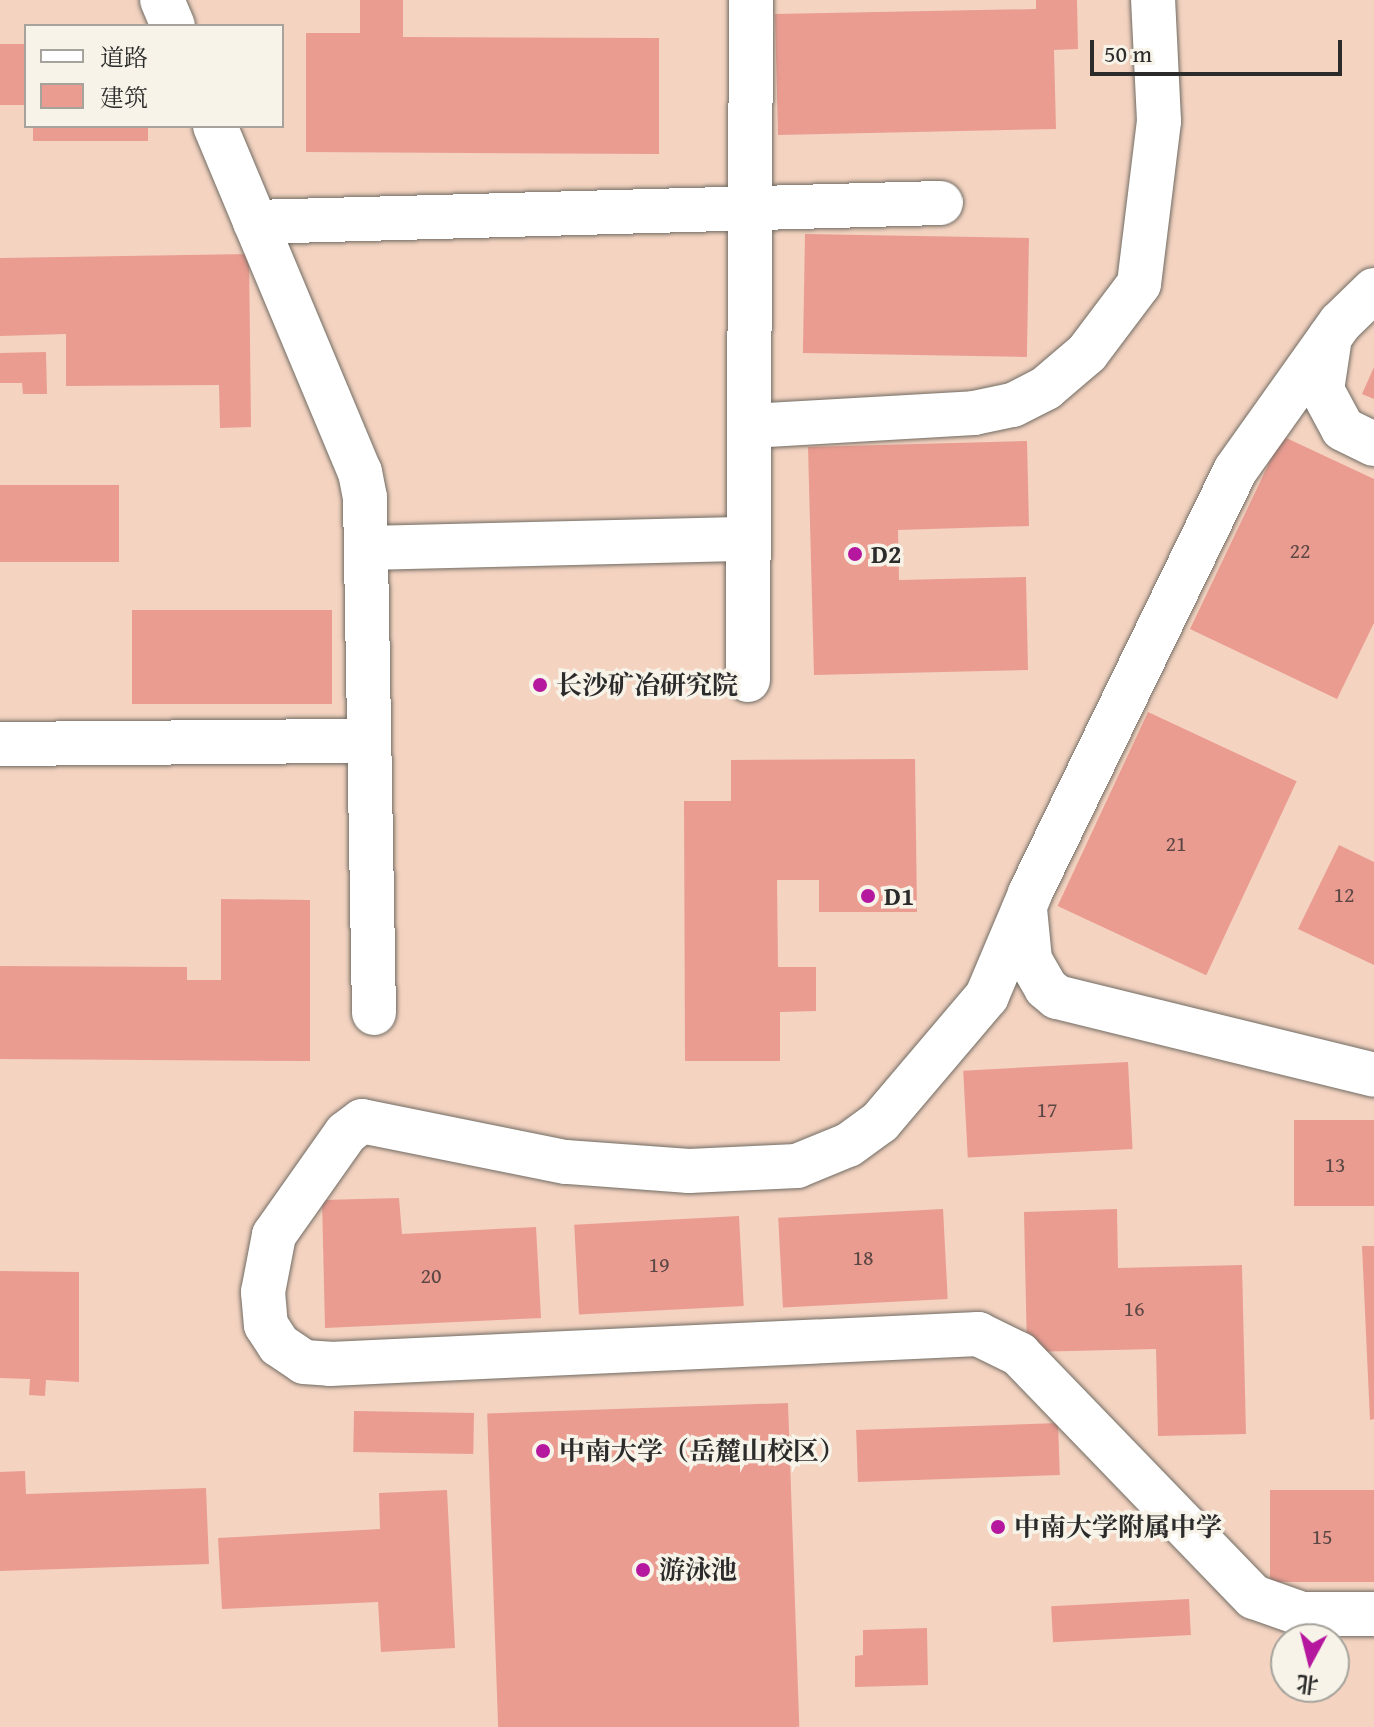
<!DOCTYPE html>
<html>
<head>
<meta charset="utf-8">
<style>
  body { margin:0 }
  #map { position:relative; width:1374px; height:1727px; overflow:hidden; background:#f2e5cb; font-family:"Gentium Book Plus","Noto Serif SC",serif }
  div>[style] { position:absolute }
  [style*='--x'] { left:calc(var(--x)*1px); top:calc(var(--y)*1px); width:calc(var(--w)*1px); rotate:calc(var(--a)*1deg) }
  .built>* { inset:0; background:#f4d3c1 }
  .building>* { inset:0; background:#ea9c91; transform-origin:0 0 }
  .roads { filter:drop-shadow(0 0 2px #716c63) drop-shadow(0 0 2px #716c63) }
  .minor>* { height:44px; margin:-22px; padding:0 22px; transform-origin:22px; border-radius:22px; background:#fff }
  .dots>* { width:22px; height:22px; translate:-50% -50%; box-sizing:border-box; border:4px solid #f7f3e8; border-radius:50% }
  span { translate:-50% -50%; white-space:nowrap; text-align:center; line-height:1.15; -webkit-text-stroke:7px #f7f3e8; paint-order:stroke }
  .number-label { font-size:22px; color:#5b4744 }
  .number-label span { -webkit-text-stroke-width:0 }
  .poi-label { font-size:26px; color:#2b2b2b; font-weight:700 }
  .left { translate:0 -50%; text-align:left }
  .legend { position:absolute; left:24px; top:24px; width:260px; height:104px; box-sizing:border-box; background:#f7f3e8; border:2px solid #a5a39c; margin:0; padding:10px 14px; list-style:none; font-size:24px; color:#2b2b2b }
  .legend li { display:flex; align-items:center; gap:16px; height:40px }
  .legend b { width:40px; border:2px solid #a5a39c }
  .north { position:absolute; left:1270px; top:1623px; width:80px; height:80px; box-sizing:border-box; background:#f7f3e8; border:2px solid #a5a39c; border-radius:50%; rotate:187deg; font-size:22px; font-weight:700; line-height:32px; text-align:center; color:#2b2b2b }
  .north::after { content:''; display:block; margin:auto; width:28px; height:36px; background:#b5179e; clip-path:polygon(50% 0,100% 100%,50% 72%,0 100%) }
  .scale { position:absolute; left:1090px; top:40px; width:252px; height:36px; box-sizing:border-box; border:4px solid #2b2b2b; border-top:0; padding-left:10px; font-size:24px; line-height:28px; white-space:nowrap; color:#2b2b2b; -webkit-text-stroke:6px #f7f3e8; paint-order:stroke }
</style>
</head>
<body>
<div id="map">
  <div class="built">
    <i style="clip-path:polygon(evenodd,0 0,1374px 0,1374px 1727px,0 1727px,0 0,26px 26px,282px 26px,282px 126px,26px 126px,26px 26px,0 0,1286px 1639px,1334px 1639px,1334px 1687px,1286px 1687px,1286px 1639px)"></i>
  </div>
  <div class="building">
    <i style="clip-path:polygon(360px 0,403px 0,403px 37px,659px 38px,659px 154px,306px 152px,306px 33px,360px 33px)"></i>
    <i style="clip-path:polygon(1036px 0,1077px 0,1078px 49px,1054px 50px,1056px 129px,778px 135px,775px 14px,1036px 9px)"></i>
    <i style="left:0;top:44px;width:26px;height:61px"></i>
    <i style="left:33px;top:126px;width:115px;height:15px"></i>
    <i style="left:805px;top:234px;width:224px;height:119px;rotate:1deg"></i>
    <i style="clip-path:polygon(249px 254px,251px 427px,220px 428px,219px 385px,66px 386px,66px 334px,0 336px,0 258px)"></i>
    <i style="clip-path:polygon(46px 352px,47px 394px,23px 394px,22px 383px,0 383px,0 353px)"></i>
    <i style="clip-path:polygon(1374px 367px,1374px 399px,1362px 394px)"></i>
    <i style="clip-path:polygon(1282px 436px,1374px 479px,1374px 623px,1337px 699px,1190px 629px)"></i>
    <i style="clip-path:polygon(1027px 441px,1029px 526px,898px 530px,899px 580px,1026px 577px,1028px 670px,814px 675px,808px 447px)"></i>
    <i style="left:119px;top:485px;width:77px;height:119px;rotate:90deg"></i>
    <i style="left:132px;top:610px;width:200px;height:94px"></i>
    <i style="left:1148px;top:712px;width:164px;height:214px;rotate:25deg"></i>
    <i style="clip-path:polygon(915px 759px,917px 912px,819px 912px,819px 880px,777px 880px,778px 967px,816px 967px,816px 1011px,780px 1012px,780px 1061px,685px 1061px,684px 801px,731px 801px,731px 760px)"></i>
    <i style="clip-path:polygon(1339px 845px,1374px 862px,1374px 965px,1298px 929px)"></i>
    <i style="clip-path:polygon(221px 899px,310px 900px,310px 1061px,0 1059px,0 966px,187px 967px,187px 980px,221px 980px)"></i>
    <i style="left:1128px;top:1062px;width:87px;height:165px;rotate:87deg"></i>
    <i style="left:1374px;top:1120px;width:86px;height:80px;rotate:90deg"></i>
    <i style="clip-path:polygon(399px 1198px,402px 1234px,536px 1227px,541px 1318px,325px 1328px,322px 1200px)"></i>
    <i style="left:943px;top:1209px;width:90px;height:165px;rotate:87deg"></i>
    <i style="clip-path:polygon(1117px 1209px,1118px 1268px,1242px 1265px,1246px 1434px,1158px 1436px,1156px 1349px,1027px 1352px,1024px 1212px)"></i>
    <i style="left:739px;top:1216px;width:90px;height:165px;rotate:87deg"></i>
    <i style="clip-path:polygon(1362px 1246px,1374px 1246px,1374px 1419px,1370px 1420px)"></i>
    <i style="clip-path:polygon(0 1271px,79px 1272px,79px 1382px,46px 1380px,45px 1396px,29px 1395px,30px 1379px,0 1378px)"></i>
    <i style="left:788px;top:1403px;width:324px;height:301px;rotate:88deg"></i>
    <i style="left:354px;top:1411px;width:120px;height:41px;rotate:1deg"></i>
    <i style="left:1058px;top:1423px;width:52px;height:202px;rotate:88deg"></i>
    <i style="clip-path:polygon(25px 1471px,26px 1494px,206px 1488px,209px 1564px,0 1571px,0 1472px)"></i>
    <i style="clip-path:polygon(447px 1490px,455px 1648px,381px 1652px,378px 1602px,222px 1609px,218px 1538px,380px 1529px,379px 1493px)"></i>
    <i style="left:1374px;top:1490px;width:92px;height:104px;rotate:90deg"></i>
    <i style="left:1189px;top:1599px;width:36px;height:138px;rotate:87deg"></i>
    <i style="clip-path:polygon(927px 1628px,928px 1685px,855px 1687px,855px 1656px,863px 1655px,863px 1630px)"></i>
  </div>
  <div class="roads">
    <div class="minor">
      <i style="--x:162;--y:0;--w:28;--a:67"></i>
      <i style="--x:215;--y:126;--w:375;--a:67.3"></i>
      <i style="--x:360;--y:472;--w:25;--a:79"></i>
      <i style="--x:365;--y:497;--w:516;--a:89"></i>
      <i style="--x:255;--y:222;--w:686;--a:-1.59"></i>
      <i style="--x:1374;--y:290;--w:47;--a:135.9"></i>
      <i style="--x:1340;--y:323;--w:181;--a:125.4"></i>
      <i style="--x:1235;--y:471;--w:470;--a:115.9"></i>
      <i style="--x:1030;--y:894;--w:111;--a:112.9"></i>
      <i style="--x:987;--y:996;--w:165;--a:130.3"></i>
      <i style="--x:880;--y:1122;--w:39;--a:144"></i>
      <i style="--x:848;--y:1145;--w:55;--a:157.6"></i>
      <i style="--x:797;--y:1166;--w:108;--a:177.3"></i>
      <i style="--x:689;--y:1171;--w:124;--a:-175.8"></i>
      <i style="--x:565;--y:1162;--w:207;--a:-168.6"></i>
      <i style="--x:362;--y:1121;--w:20;--a:143"></i>
      <i style="--x:346;--y:1133;--w:125;--a:125.2"></i>
      <i style="--x:274;--y:1235;--w:58;--a:100.9"></i>
      <i style="--x:263;--y:1292;--w:33;--a:85"></i>
      <i style="--x:266;--y:1325;--w:24;--a:57"></i>
      <i style="--x:279;--y:1345;--w:30;--a:34"></i>
      <i style="--x:304;--y:1362;--w:26;--a:4"></i>
      <i style="--x:330;--y:1364;--w:649;--a:-2.65"></i>
      <i style="--x:978;--y:1334;--w:46;--a:26"></i>
      <i style="--x:1019;--y:1354;--w:338;--a:46"></i>
      <i style="--x:1254;--y:1597;--w:51;--a:19.5"></i>
      <i style="--x:1302;--y:1614;--w:72;--a:0"></i>
      <i style="--x:1330;--y:337;--w:54;--a:98.6"></i>
      <i style="--x:1322;--y:390;--w:44;--a:61.7"></i>
      <i style="--x:1343;--y:429;--w:34;--a:26"></i>
      <i style="--x:750;--y:426;--w:224;--a:-3.3"></i>
      <i style="--x:974;--y:413;--w:40;--a:-12"></i>
      <i style="--x:1013;--y:405;--w:37;--a:-27"></i>
      <i style="--x:1046;--y:388;--w:54;--a:-40.5"></i>
      <i style="--x:1087;--y:353;--w:86;--a:-53"></i>
      <i style="--x:1139;--y:284;--w:164;--a:-83"></i>
      <i style="--x:1159;--y:121;--w:121;--a:-92.8"></i>
      <i style="--x:368;--y:548;--w:380;--a:-1.4"></i>
      <i style="--x:748;--y:680;--w:680;--a:-89.75"></i>
      <i style="--x:0;--y:744;--w:366;--a:-0.5"></i>
      <i style="--x:1025;--y:909;--w:51;--a:84.4"></i>
      <i style="--x:1030;--y:960;--w:32;--a:60"></i>
      <i style="--x:1046;--y:988;--w:14;--a:39"></i>
      <i style="--x:1057;--y:997;--w:326;--a:13.8"></i>
    </div>
  </div>
  <div class="dots">
    <i style="left:855px;top:554px;background:#b5179e"></i>
    <i style="left:540px;top:685px;background:#b5179e"></i>
    <i style="left:868px;top:896px;background:#b5179e"></i>
    <i style="left:543px;top:1451px;background:#b5179e"></i>
    <i style="left:998px;top:1527px;background:#b5179e"></i>
    <i style="left:643px;top:1570px;background:#b5179e"></i>
  </div>
  <div class="number-label">
    <span style="left:1300px;top:551px">22</span>
    <span style="left:1176px;top:844px">21</span>
    <span style="left:1344px;top:895px">12</span>
    <span style="left:1047px;top:1110px">17</span>
    <span style="left:1335px;top:1165px">13</span>
    <span style="left:863px;top:1258px">18</span>
    <span style="left:659px;top:1265px">19</span>
    <span style="left:431px;top:1276px">20</span>
    <span style="left:1134px;top:1309px">16</span>
    <span style="left:1322px;top:1537px">15</span>
  </div>
  <div class="poi-label">
    <span class="left" style="left:871px;top:554px">D2</span>
    <span class="left" style="left:556px;top:685px">长沙矿冶研究院</span>
    <span class="left" style="left:884px;top:896px">D1</span>
    <span class="left" style="left:559px;top:1451px">中南大学（岳麓山校区）</span>
    <span class="left" style="left:1014px;top:1527px">中南大学附属中学</span>
    <span class="left" style="left:659px;top:1570px">游泳池</span>
  </div>
  <ul class="legend">
  <li><b style="height:10px;background:#fff"></b>道路</li>
  <li><b style="height:22px;background:#ea9c91"></b>建筑</li>
  </ul>
  <div class="north">北</div>
  <div class="scale">50 m</div>
</div>
</body>
</html>
